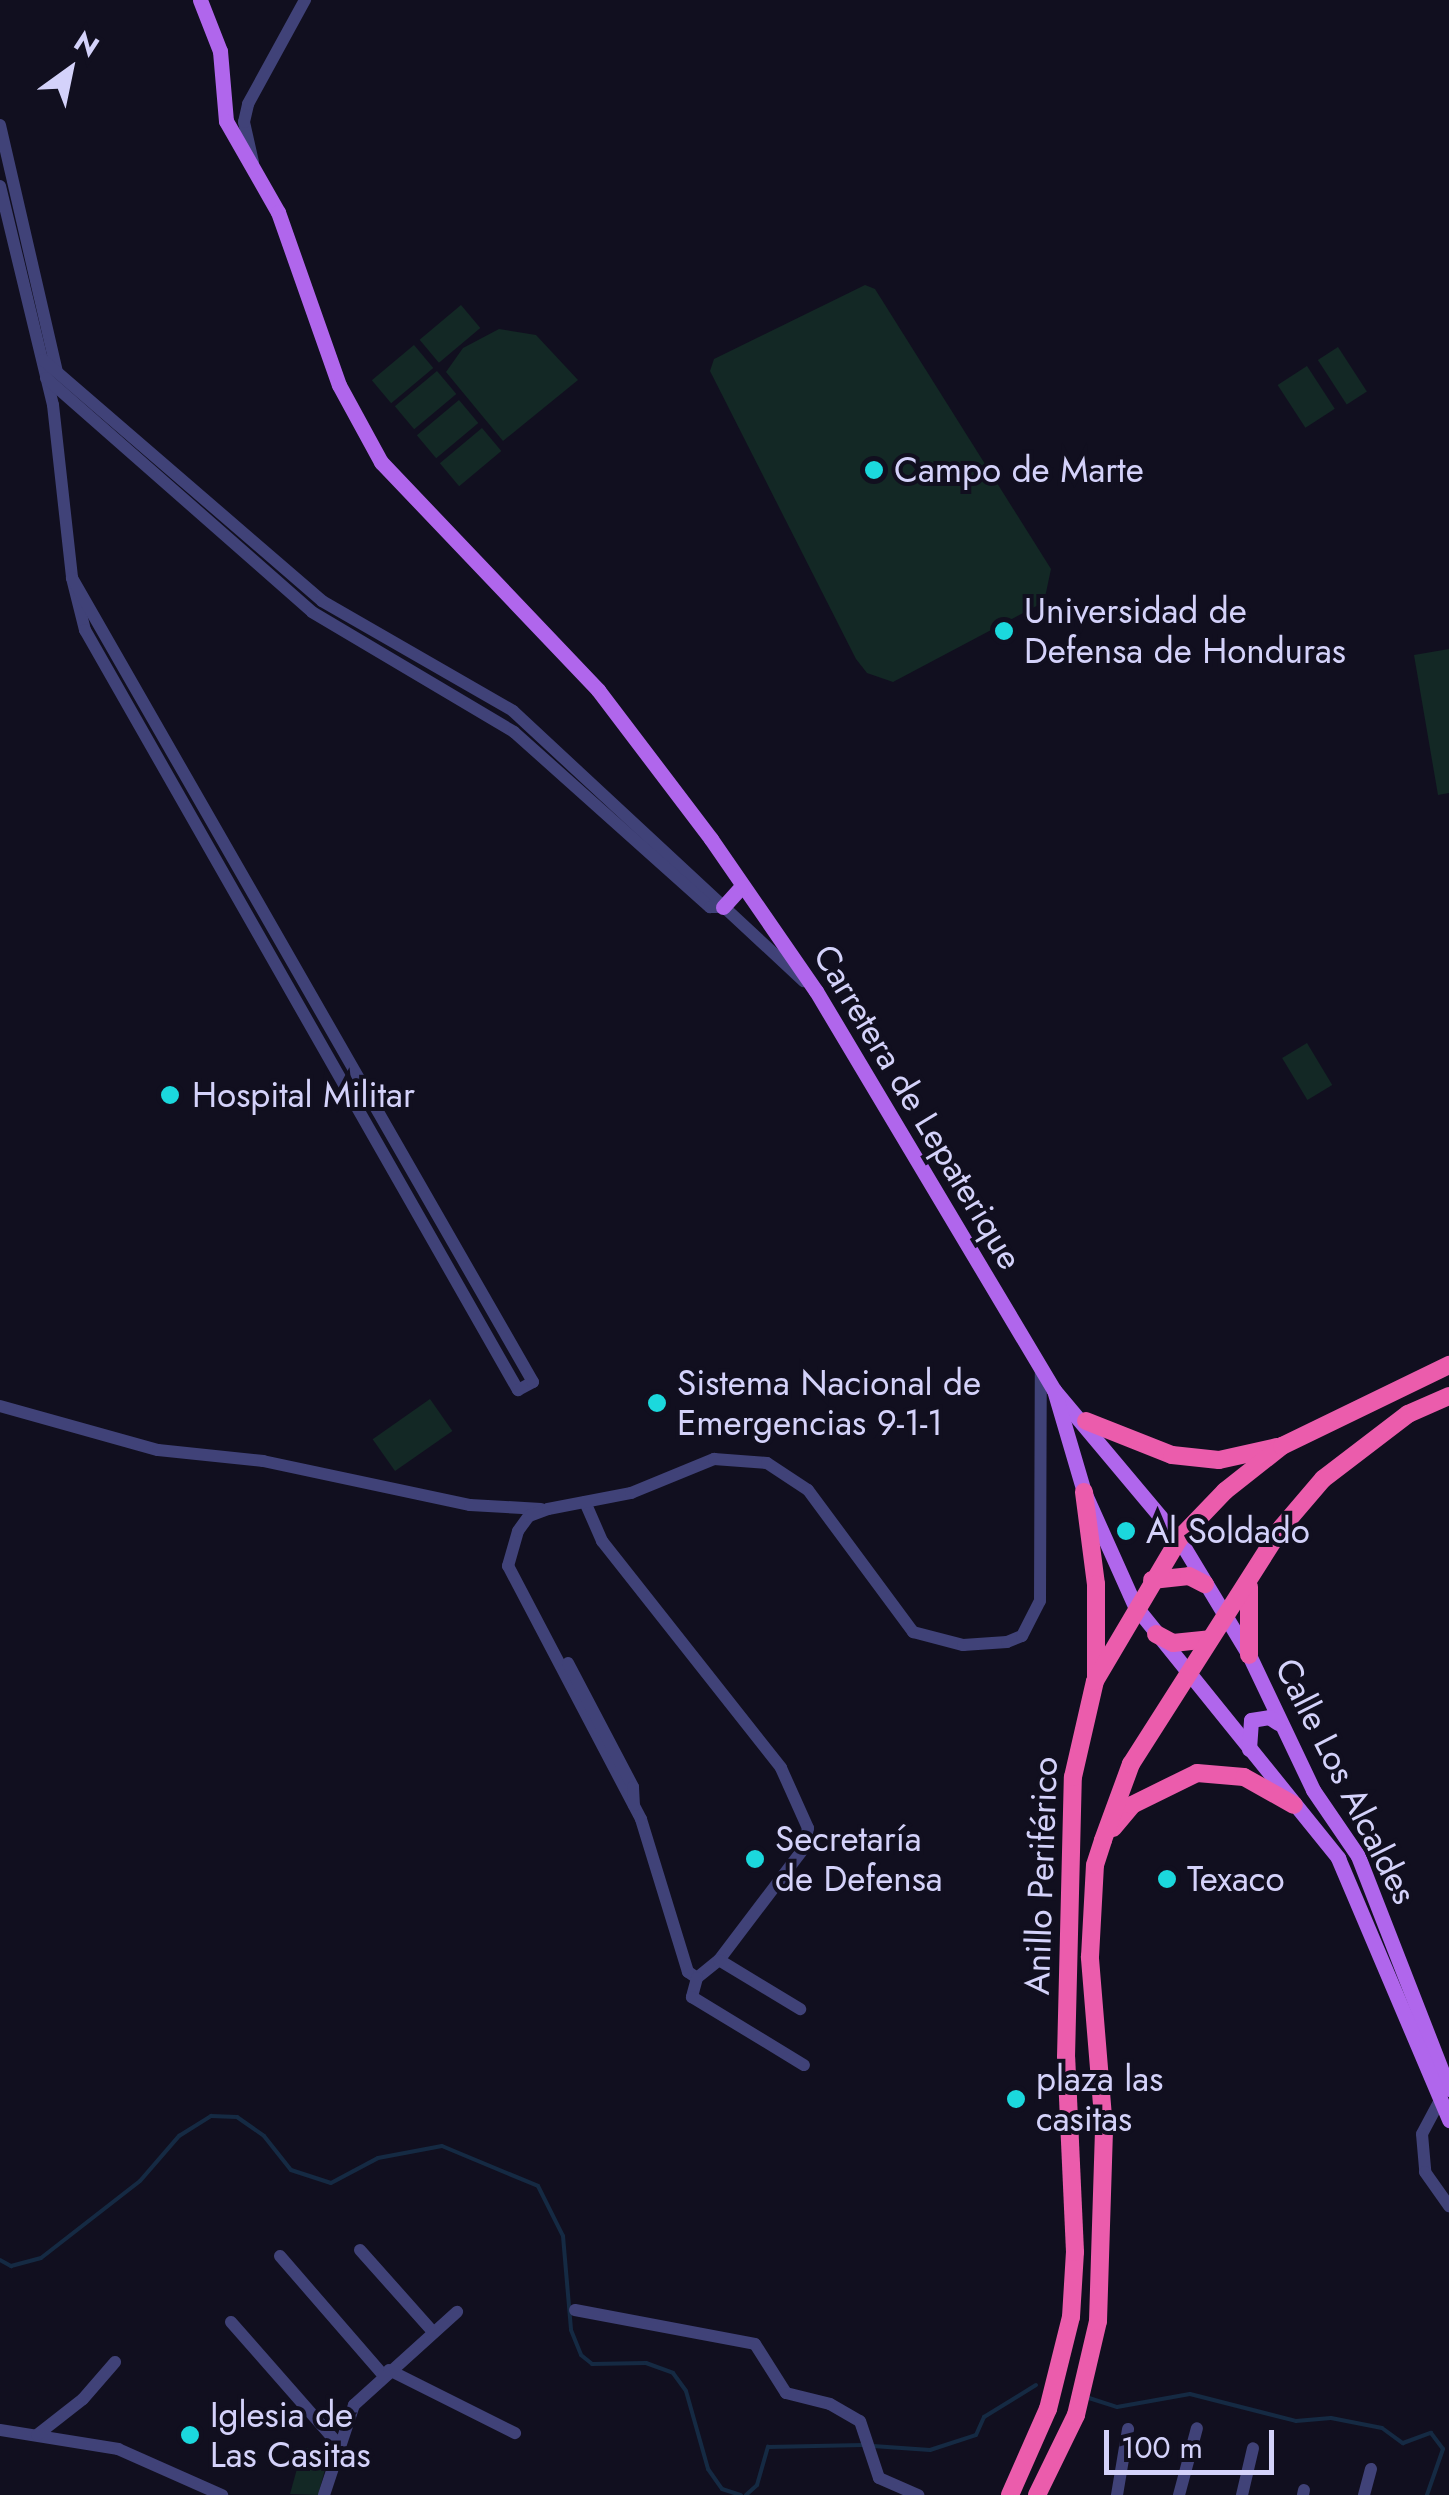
<!DOCTYPE html>
<html>
<head>
<meta charset="utf-8">
<style>
  body { margin:0 }
  #map { position:relative; width:1449px; height:2495px; overflow:hidden; background:#110f1f; font-family:Jost,sans-serif }
  div>[style] { position:absolute }
  [style*='--x'] { left:calc(var(--x)*1px); top:calc(var(--y)*1px); width:calc(var(--w)*1px); rotate:calc(var(--a)*1deg) }
  .green>* { inset:0; background:#132825; transform-origin:0 0 }
  .stream>* { height:4px; margin:-2px; padding:0 2px; transform-origin:2px; border-radius:2px; background:#152a43 }
  .minor>* { height:12px; margin:-6px; padding:0 6px; transform-origin:6px; border-radius:6px; background:#404278 }
  .major>* { height:15px; margin:-7.5px; padding:0 7.5px; transform-origin:7.5px; border-radius:7.5px; background:#b066ec }
  .highway>* { height:18px; margin:-9px; padding:0 9px; transform-origin:9px; border-radius:9px; background:#eb5cac }
  .dots>* { width:28px; height:28px; translate:-50% -50%; box-sizing:border-box; border:5px solid #110f1f; border-radius:50% }
  span { translate:-50% -50%; white-space:nowrap; text-align:center; line-height:1.15; -webkit-text-stroke:8px #110f1f; paint-order:stroke }
  .poi-label { font-size:35px; color:#d4d2fa }
  .left { translate:0 -50%; text-align:left }
  .street-label { font-size:35px; color:#d4d2fa }
  .north { position:absolute; left:20px; top:20px; width:100px; height:100px; -webkit-text-stroke:8px #110f1f; paint-order:stroke; rotate:33deg; font-size:28px; font-weight:700; line-height:40px; text-align:center; color:#d4d2fa }
  .north::after { content:''; display:block; margin:auto; width:35px; height:45px; background:#d4d2fa; clip-path:polygon(50% 0,100% 100%,50% 72%,0 100%) }
  .scale { position:absolute; left:1104px; top:2430px; width:170px; height:45px; box-sizing:border-box; border:5px solid #d4d2fa; border-top:0; padding-left:12px; font-size:30px; line-height:35px; white-space:nowrap; color:#d4d2fa; -webkit-text-stroke:8px #110f1f; paint-order:stroke }
</style>
</head>
<body>
<div id="map">
  <div class="green">
    <i style="clip-path:polygon(865px 285px,875px 289px,1051px 569px,1044px 602px,893px 682px,867px 673px,856px 659px,710px 371px,714px 359px)"></i>
    <i style="left:461px;top:305px;width:30px;height:54px;rotate:50deg"></i>
    <i style="clip-path:polygon(499px 329px,536px 335px,578px 380px,503px 441px,446px 372px,463px 348px)"></i>
    <i style="left:414px;top:345px;width:30px;height:55px;rotate:50deg"></i>
    <i style="left:1338px;top:347px;width:53px;height:24px;rotate:57deg"></i>
    <i style="left:1307px;top:366px;width:51px;height:35px;rotate:57deg"></i>
    <i style="left:437px;top:371px;width:30px;height:55px;rotate:50deg"></i>
    <i style="left:459px;top:400px;width:30px;height:55px;rotate:50deg"></i>
    <i style="left:482px;top:428px;width:30px;height:55px;rotate:50deg"></i>
    <i style="clip-path:polygon(1449px 649px,1449px 793px,1438px 795px,1414px 655px)"></i>
    <i style="left:1307px;top:1043px;width:49px;height:29px;rotate:59deg"></i>
    <i style="left:430px;top:1399px;width:39px;height:70px;rotate:55deg"></i>
    <i style="clip-path:polygon(303px 2447px,329px 2455px,318px 2495px,290px 2494px)"></i>
  </div>
  <div class="stream">
    <i style="--x:0;--y:2260;--w:13;--a:29"></i>
    <i style="--x:11;--y:2266;--w:31;--a:-15"></i>
    <i style="--x:41;--y:2258;--w:125;--a:-37.9"></i>
    <i style="--x:140;--y:2181;--w:60;--a:-49.1"></i>
    <i style="--x:179;--y:2136;--w:38;--a:-32"></i>
    <i style="--x:211;--y:2116;--w:26;--a:2"></i>
    <i style="--x:237;--y:2117;--w:33;--a:35"></i>
    <i style="--x:264;--y:2136;--w:43;--a:51.5"></i>
    <i style="--x:291;--y:2170;--w:42;--a:18"></i>
    <i style="--x:331;--y:2183;--w:53;--a:-28"></i>
    <i style="--x:378;--y:2158;--w:65;--a:-10.6"></i>
    <i style="--x:442;--y:2146;--w:104;--a:22.6"></i>
    <i style="--x:538;--y:2186;--w:56;--a:63.4"></i>
    <i style="--x:563;--y:2236;--w:94;--a:85.1"></i>
    <i style="--x:571;--y:2330;--w:27;--a:68"></i>
    <i style="--x:581;--y:2355;--w:14;--a:39"></i>
    <i style="--x:592;--y:2364;--w:54;--a:-1.1"></i>
    <i style="--x:646;--y:2363;--w:29;--a:20"></i>
    <i style="--x:673;--y:2373;--w:22;--a:54"></i>
    <i style="--x:686;--y:2391;--w:81;--a:74.2"></i>
    <i style="--x:708;--y:2469;--w:24;--a:55"></i>
    <i style="--x:722;--y:2489;--w:20;--a:18"></i>
    <i style="--x:1089;--y:2398;--w:29;--a:18"></i>
    <i style="--x:1117;--y:2407;--w:74;--a:-10.1"></i>
    <i style="--x:1190;--y:2394;--w:109;--a:14.3"></i>
    <i style="--x:1296;--y:2421;--w:35;--a:-5"></i>
    <i style="--x:1331;--y:2418;--w:52;--a:11.1"></i>
    <i style="--x:1382;--y:2428;--w:26;--a:36"></i>
    <i style="--x:1403;--y:2443;--w:30;--a:-20"></i>
    <i style="--x:1431;--y:2433;--w:20;--a:53"></i>
    <i style="--x:1443;--y:2449;--w:49;--a:109.2"></i>
    <i style="--x:873;--y:2446;--w:57;--a:4"></i>
    <i style="--x:930;--y:2450;--w:48;--a:-18.1"></i>
    <i style="--x:976;--y:2435;--w:20;--a:-66"></i>
    <i style="--x:984;--y:2417;--w:61;--a:-31.6"></i>
    <i style="--x:746;--y:2495;--w:15;--a:-42"></i>
    <i style="--x:757;--y:2485;--w:40;--a:-74"></i>
    <i style="--x:768;--y:2447;--w:95;--a:-1.2"></i>
  </div>
  <div class="minor">
    <i style="--x:0;--y:125;--w:253;--a:77"></i>
    <i style="--x:253;--y:162;--w:41;--a:-102.7"></i>
    <i style="--x:244;--y:122;--w:18;--a:-77"></i>
    <i style="--x:248;--y:104;--w:119;--a:-61.3"></i>
    <i style="--x:0;--y:186;--w:225;--a:76.4"></i>
    <i style="--x:53;--y:405;--w:174;--a:83.7"></i>
    <i style="--x:72;--y:578;--w:54;--a:76"></i>
    <i style="--x:85;--y:630;--w:875;--a:60.33"></i>
    <i style="--x:518;--y:1390;--w:17;--a:-28"></i>
    <i style="--x:533;--y:1382;--w:927;--a:-119.83"></i>
    <i style="--x:43;--y:360;--w:369;--a:40.8"></i>
    <i style="--x:322;--y:601;--w:220;--a:29.9"></i>
    <i style="--x:513;--y:711;--w:397;--a:42.9"></i>
    <i style="--x:46;--y:378;--w:354;--a:41.3"></i>
    <i style="--x:312;--y:612;--w:235;--a:30.7"></i>
    <i style="--x:514;--y:732;--w:263;--a:41.8"></i>
    <i style="--x:710;--y:907;--w:13;--a:0"></i>
    <i style="--x:0;--y:1406;--w:164;--a:15.6"></i>
    <i style="--x:158;--y:1450;--w:106;--a:6"></i>
    <i style="--x:263;--y:1461;--w:212;--a:12"></i>
    <i style="--x:470;--y:1505;--w:71;--a:3.2"></i>
    <i style="--x:585;--y:1502;--w:43;--a:66.4"></i>
    <i style="--x:602;--y:1541;--w:289;--a:51.7"></i>
    <i style="--x:781;--y:1768;--w:66;--a:65.8"></i>
    <i style="--x:808;--y:1828;--w:20;--a:101"></i>
    <i style="--x:804;--y:1848;--w:141;--a:127.2"></i>
    <i style="--x:719;--y:1960;--w:28;--a:141"></i>
    <i style="--x:697;--y:1978;--w:11;--a:-146"></i>
    <i style="--x:688;--y:1972;--w:160;--a:-107.1"></i>
    <i style="--x:641;--y:1819;--w:286;--a:-117.7"></i>
    <i style="--x:508;--y:1566;--w:36;--a:-74"></i>
    <i style="--x:518;--y:1531;--w:19;--a:-54"></i>
    <i style="--x:529;--y:1516;--w:20;--a:-20"></i>
    <i style="--x:548;--y:1509;--w:85;--a:-10.9"></i>
    <i style="--x:631;--y:1493;--w:90;--a:-22.3"></i>
    <i style="--x:714;--y:1459;--w:53;--a:4.3"></i>
    <i style="--x:767;--y:1463;--w:49;--a:33.4"></i>
    <i style="--x:808;--y:1490;--w:177;--a:53.5"></i>
    <i style="--x:913;--y:1632;--w:52;--a:14.6"></i>
    <i style="--x:963;--y:1645;--w:44;--a:-3.9"></i>
    <i style="--x:1007;--y:1642;--w:16;--a:-22"></i>
    <i style="--x:1022;--y:1636;--w:39;--a:-63"></i>
    <i style="--x:1040;--y:1601;--w:234;--a:-89.8"></i>
    <i style="--x:568;--y:1663;--w:140;--a:62.3"></i>
    <i style="--x:633;--y:1787;--w:18;--a:87"></i>
    <i style="--x:719;--y:1960;--w:95;--a:31.2"></i>
    <i style="--x:697;--y:1978;--w:20;--a:105"></i>
    <i style="--x:692;--y:1997;--w:131;--a:31.3"></i>
    <i style="--x:1439;--y:2102;--w:36;--a:118"></i>
    <i style="--x:1422;--y:2134;--w:38;--a:85"></i>
    <i style="--x:1425;--y:2172;--w:42;--a:54.8"></i>
    <i style="--x:360;--y:2250;--w:110;--a:48.3"></i>
    <i style="--x:280;--y:2256;--w:157;--a:49.1"></i>
    <i style="--x:575;--y:2310;--w:183;--a:10.7"></i>
    <i style="--x:755;--y:2344;--w:58;--a:57.7"></i>
    <i style="--x:786;--y:2393;--w:45;--a:14"></i>
    <i style="--x:830;--y:2404;--w:34;--a:30"></i>
    <i style="--x:860;--y:2421;--w:60;--a:71.6"></i>
    <i style="--x:879;--y:2478;--w:43;--a:23.6"></i>
    <i style="--x:231;--y:2322;--w:165;--a:48.7"></i>
    <i style="--x:389;--y:2370;--w:141;--a:26.6"></i>
    <i style="--x:0;--y:2430;--w:120;--a:9.1"></i>
    <i style="--x:118;--y:2449;--w:114;--a:23.9"></i>
    <i style="--x:37;--y:2435;--w:58;--a:-38"></i>
    <i style="--x:83;--y:2399;--w:49;--a:-49.1"></i>
    <i style="--x:324;--y:2495;--w:95;--a:-71.6"></i>
    <i style="--x:354;--y:2405;--w:139;--a:-42.1"></i>
    <i style="--x:1117;--y:2495;--w:67;--a:-80.5"></i>
    <i style="--x:1179;--y:2495;--w:69;--a:-75"></i>
    <i style="--x:1242;--y:2495;--w:48;--a:-76.8"></i>
    <i style="--x:1303;--y:2495;--w:5;--a:-79"></i>
    <i style="--x:1364;--y:2495;--w:27;--a:-75"></i>
  </div>
  <div class="major">
    <i style="--x:200;--y:0;--w:55;--a:68.6"></i>
    <i style="--x:220;--y:51;--w:70;--a:85.1"></i>
    <i style="--x:226;--y:121;--w:105;--a:60.3"></i>
    <i style="--x:278;--y:212;--w:183;--a:70.6"></i>
    <i style="--x:339;--y:385;--w:88;--a:61.4"></i>
    <i style="--x:381;--y:462;--w:315;--a:46.4"></i>
    <i style="--x:598;--y:690;--w:187;--a:52.8"></i>
    <i style="--x:711;--y:839;--w:185;--a:55.4"></i>
    <i style="--x:816;--y:991;--w:465;--a:59.2"></i>
    <i style="--x:1054;--y:1390;--w:194;--a:50"></i>
    <i style="--x:1179;--y:1539;--w:135;--a:58.9"></i>
    <i style="--x:1249;--y:1655;--w:149;--a:64.6"></i>
    <i style="--x:1313;--y:1790;--w:80;--a:55.7"></i>
    <i style="--x:1358;--y:1856;--w:250;--a:68.7"></i>
    <i style="--x:723;--y:907;--w:27;--a:-48"></i>
    <i style="--x:1054;--y:1390;--w:106;--a:73.6"></i>
    <i style="--x:1084;--y:1492;--w:125;--a:65.9"></i>
    <i style="--x:1135;--y:1606;--w:324;--a:51.1"></i>
    <i style="--x:1338;--y:1858;--w:285;--a:67"></i>
    <i style="--x:1249;--y:1749;--w:29;--a:-86"></i>
    <i style="--x:1251;--y:1720;--w:18;--a:-9"></i>
    <i style="--x:1269;--y:1717;--w:11;--a:34"></i>
  </div>
  <div class="highway">
    <i style="--x:1086;--y:1421;--w:92;--a:21.6"></i>
    <i style="--x:1172;--y:1455;--w:47;--a:6.1"></i>
    <i style="--x:1219;--y:1460;--w:59;--a:-12.6"></i>
    <i style="--x:1084;--y:1492;--w:93;--a:82.6"></i>
    <i style="--x:1096;--y:1584;--w:92;--a:90"></i>
    <i style="--x:1152;--y:1580;--w:37;--a:-6"></i>
    <i style="--x:1189;--y:1576;--w:18;--a:27"></i>
    <i style="--x:1156;--y:1634;--w:19;--a:28"></i>
    <i style="--x:1173;--y:1643;--w:37;--a:-6"></i>
    <i style="--x:1249;--y:1655;--w:68;--a:-90"></i>
    <i style="--x:1113;--y:1828;--w:30;--a:-50"></i>
    <i style="--x:1132;--y:1805;--w:72;--a:-26.2"></i>
    <i style="--x:1197;--y:1773;--w:47;--a:4.9"></i>
    <i style="--x:1244;--y:1777;--w:57;--a:29.2"></i>
    <i style="--x:1010;--y:2495;--w:94;--a:-66.2"></i>
    <i style="--x:1048;--y:2409;--w:95;--a:-76"></i>
    <i style="--x:1071;--y:2317;--w:65;--a:-86.5"></i>
    <i style="--x:1075;--y:2252;--w:195;--a:-92.6"></i>
    <i style="--x:1066;--y:2057;--w:280;--a:-88.6"></i>
    <i style="--x:1073;--y:1777;--w:98;--a:-77.1"></i>
    <i style="--x:1095;--y:1681;--w:165;--a:-59.4"></i>
    <i style="--x:1179;--y:1539;--w:66;--a:-46.2"></i>
    <i style="--x:1225;--y:1491;--w:73;--a:-38.3"></i>
    <i style="--x:1282;--y:1446;--w:186;--a:-25.9"></i>
    <i style="--x:1037;--y:2495;--w:89;--a:-64"></i>
    <i style="--x:1076;--y:2415;--w:97;--a:-76.8"></i>
    <i style="--x:1098;--y:2321;--w:192;--a:-88.2"></i>
    <i style="--x:1104;--y:2129;--w:173;--a:-94.7"></i>
    <i style="--x:1090;--y:1957;--w:92;--a:-86.9"></i>
    <i style="--x:1095;--y:1865;--w:26;--a:-72"></i>
    <i style="--x:1103;--y:1840;--w:81;--a:-69.8"></i>
    <i style="--x:1131;--y:1764;--w:281;--a:-57.5"></i>
    <i style="--x:1282;--y:1527;--w:63;--a:-49.5"></i>
    <i style="--x:1323;--y:1479;--w:107;--a:-37.4"></i>
    <i style="--x:1408;--y:1414;--w:45;--a:-23.7"></i>
  </div>
  <div class="dots">
    <i style="left:874px;top:470px;background:#1bd8dd"></i>
    <i style="left:1004px;top:631px;background:#1bd8dd"></i>
    <i style="left:170px;top:1095px;background:#1bd8dd"></i>
    <i style="left:657px;top:1403px;background:#1bd8dd"></i>
    <i style="left:1126px;top:1531px;background:#1bd8dd"></i>
    <i style="left:755px;top:1859px;background:#1bd8dd"></i>
    <i style="left:1167px;top:1879px;background:#1bd8dd"></i>
    <i style="left:1016px;top:2099px;background:#1bd8dd"></i>
    <i style="left:190px;top:2435px;background:#1bd8dd"></i>
  </div>
  <div class="poi-label">
    <span class="left" style="left:894px;top:470px">Campo de Marte</span>
    <span class="left" style="left:1024px;top:631px">Universidad de<br>Defensa de Honduras</span>
    <span class="left" style="left:192px;top:1095px">Hospital Militar</span>
    <span class="left" style="left:677px;top:1403px">Sistema Nacional de<br>Emergencias 9-1-1</span>
    <span class="left" style="left:1146px;top:1531px">Al Soldado</span>
    <span class="left" style="left:775px;top:1859px">Secretaría<br>de Defensa</span>
    <span class="left" style="left:1187px;top:1879px">Texaco</span>
    <span class="left" style="left:1036px;top:2099px">plaza las<br>casitas</span>
    <span class="left" style="left:210px;top:2435px">Iglesia de<br>Las Casitas</span>
  </div>
  <div class="street-label">
    <span style="left:918px;top:1107px;rotate:59deg">Carretera de Lepaterique</span>
    <span style="left:1346px;top:1781px;rotate:63deg">Calle Los Alcaldes</span>
    <span style="left:1041px;top:1876px;rotate:-88deg">Anillo Periférico</span>
  </div>
  <div class="north">N</div>
  <div class="scale">100 m</div>
</div>
</body>
</html>
